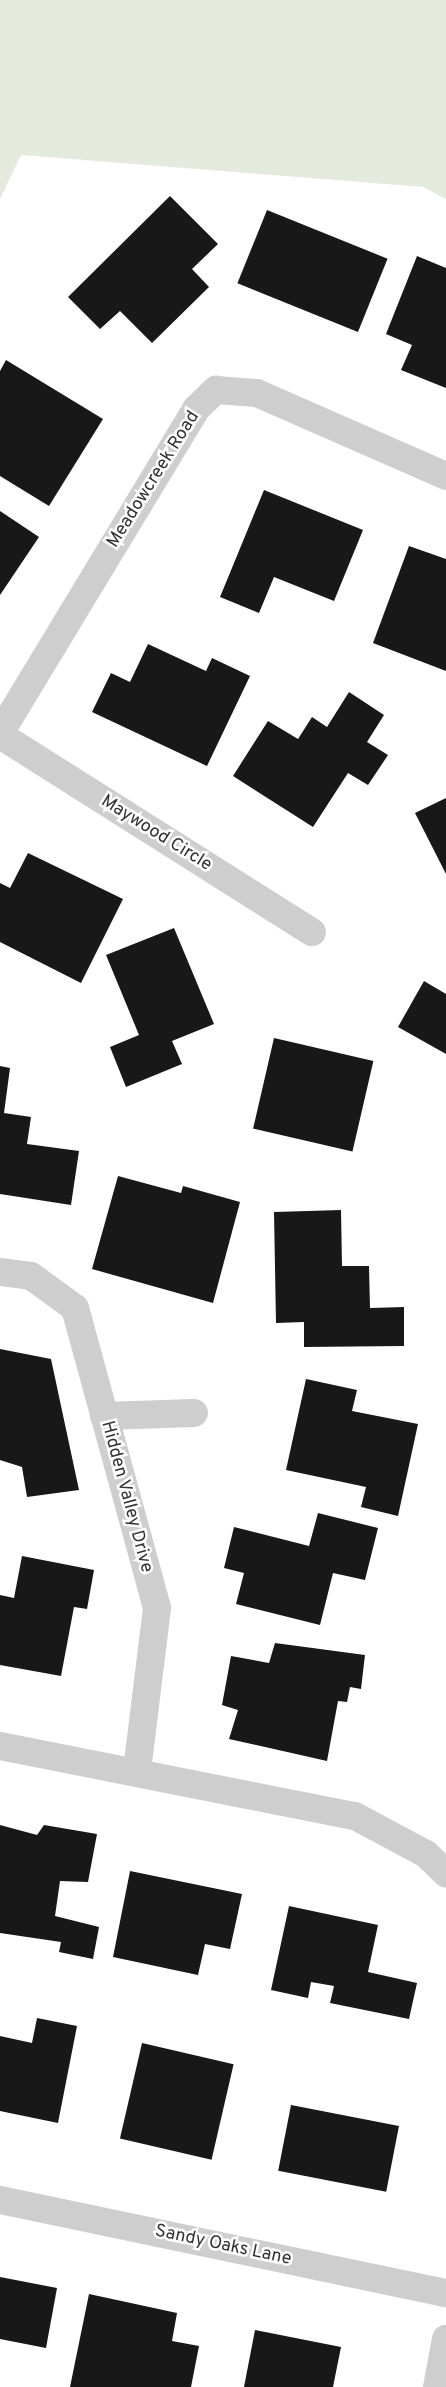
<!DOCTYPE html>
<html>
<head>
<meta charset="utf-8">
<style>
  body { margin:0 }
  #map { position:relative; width:446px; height:2387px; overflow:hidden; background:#fff; font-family:Overpass,sans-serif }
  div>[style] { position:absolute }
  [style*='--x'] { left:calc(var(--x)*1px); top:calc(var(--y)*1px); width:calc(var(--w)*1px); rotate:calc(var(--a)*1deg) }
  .green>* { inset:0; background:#e5eade }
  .building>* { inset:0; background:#181818; transform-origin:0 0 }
  .minor>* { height:28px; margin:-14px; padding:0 14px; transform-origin:14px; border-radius:14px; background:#cecece }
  span { translate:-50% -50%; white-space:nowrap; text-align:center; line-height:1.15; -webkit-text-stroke:5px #fff; paint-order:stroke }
  .street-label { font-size:18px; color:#313131 }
</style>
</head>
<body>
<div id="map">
  <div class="green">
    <i style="clip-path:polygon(0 0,446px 0,446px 199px,423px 187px,21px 155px,0 199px)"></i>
  </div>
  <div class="building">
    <i style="clip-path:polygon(170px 196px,218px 244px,192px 269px,209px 287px,152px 343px,120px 311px,100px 329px,68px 297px)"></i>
    <i style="left:267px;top:210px;width:130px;height:79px;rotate:22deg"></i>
    <i style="clip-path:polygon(417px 256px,446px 268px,446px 388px,401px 370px,412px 345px,386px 334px)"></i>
    <i style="clip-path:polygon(6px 360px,103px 419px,49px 506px,0 476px,0 371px)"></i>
    <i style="clip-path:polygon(264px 490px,363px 530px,334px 601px,274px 577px,259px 613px,220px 597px)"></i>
    <i style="clip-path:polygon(0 511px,39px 537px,0 595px)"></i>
    <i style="clip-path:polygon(409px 546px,446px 559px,446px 671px,373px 643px)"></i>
    <i style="clip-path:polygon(148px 644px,206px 671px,212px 658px,250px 676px,207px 766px,92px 712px,111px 673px,130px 682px)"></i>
    <i style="clip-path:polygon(349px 692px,384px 715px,367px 742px,388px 755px,368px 785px,348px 773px,313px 827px,233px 776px,268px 721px,298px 739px,312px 717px,327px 727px)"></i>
    <i style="clip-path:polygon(446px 798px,446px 874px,415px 813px)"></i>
    <i style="clip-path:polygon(28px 853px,123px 899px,81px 983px,0 942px,0 883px,10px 888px)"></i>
    <i style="clip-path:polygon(174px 928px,214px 1024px,172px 1041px,182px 1064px,126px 1087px,110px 1047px,139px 1035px,106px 955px)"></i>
    <i style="clip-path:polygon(424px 981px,446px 994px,446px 1054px,398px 1027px)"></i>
    <i style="left:274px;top:1038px;width:102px;height:93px;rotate:13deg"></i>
    <i style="clip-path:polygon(0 1066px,10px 1068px,4px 1113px,31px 1117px,27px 1144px,79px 1151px,71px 1205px,0 1194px)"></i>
    <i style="clip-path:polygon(118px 1176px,181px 1193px,183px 1186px,240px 1202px,213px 1303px,92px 1269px)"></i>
    <i style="clip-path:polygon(341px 1210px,342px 1266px,369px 1266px,370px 1308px,404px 1307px,404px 1346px,304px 1347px,304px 1322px,276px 1323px,274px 1212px)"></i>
    <i style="clip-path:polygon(0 1349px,51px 1359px,79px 1490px,27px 1497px,22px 1467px,0 1460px)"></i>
    <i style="clip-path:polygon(306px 1379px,357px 1390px,352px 1411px,418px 1424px,398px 1516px,361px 1507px,366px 1487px,286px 1470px)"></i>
    <i style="clip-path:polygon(318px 1513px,378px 1528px,365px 1580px,333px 1573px,320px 1625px,236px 1604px,244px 1573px,224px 1568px,234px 1527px,309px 1546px)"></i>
    <i style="clip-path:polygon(22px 1556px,94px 1570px,87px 1609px,74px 1607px,61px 1676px,0 1665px,0 1595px,14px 1598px)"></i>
    <i style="clip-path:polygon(275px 1643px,365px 1655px,361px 1689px,350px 1687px,347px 1702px,338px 1701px,327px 1761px,229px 1739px,238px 1710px,222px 1705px,231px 1656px,269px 1663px)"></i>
    <i style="clip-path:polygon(0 1825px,37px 1835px,44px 1825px,97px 1834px,88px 1882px,60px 1881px,55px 1916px,99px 1927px,93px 1959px,59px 1952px,61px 1942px,0 1933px)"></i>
    <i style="clip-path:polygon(130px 1871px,242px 1894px,230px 1949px,205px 1944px,198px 1975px,113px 1957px)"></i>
    <i style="clip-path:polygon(289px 1906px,378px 1925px,368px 1972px,417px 1983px,409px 2019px,330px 2003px,334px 1986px,311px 1982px,308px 1998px,271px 1990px)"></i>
    <i style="clip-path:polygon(37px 2018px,77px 2026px,58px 2123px,0 2111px,0 2036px,32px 2043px)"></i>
    <i style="left:142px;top:2043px;width:94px;height:98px;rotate:13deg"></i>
    <i style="left:291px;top:2105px;width:110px;height:67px;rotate:11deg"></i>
    <i style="clip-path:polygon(0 2277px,57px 2288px,46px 2348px,0 2339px)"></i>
    <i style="clip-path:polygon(89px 2294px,177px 2313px,172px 2341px,199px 2346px,191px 2387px,70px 2387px)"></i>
    <i style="clip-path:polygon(255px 2330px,341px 2347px,333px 2387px,244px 2387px)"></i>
  </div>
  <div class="minor">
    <i style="--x:0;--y:733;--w:379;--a:-58.8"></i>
    <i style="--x:196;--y:409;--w:28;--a:-44"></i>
    <i style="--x:216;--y:390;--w:41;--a:4.2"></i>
    <i style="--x:257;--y:393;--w:206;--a:23.7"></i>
    <i style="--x:0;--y:735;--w:369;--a:32.3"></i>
    <i style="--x:0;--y:1272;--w:31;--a:7"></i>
    <i style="--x:31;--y:1276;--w:54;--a:36"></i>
    <i style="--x:75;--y:1308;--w:311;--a:74.7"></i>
    <i style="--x:157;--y:1608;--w:165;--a:97"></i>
    <i style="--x:104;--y:1416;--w:90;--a:-1.9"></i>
    <i style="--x:0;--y:1746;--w:362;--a:11.2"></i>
    <i style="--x:355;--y:1816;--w:81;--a:28.2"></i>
    <i style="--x:426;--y:1854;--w:28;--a:44"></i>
    <i style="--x:0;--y:2200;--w:456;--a:11.8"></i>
    <i style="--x:437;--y:2387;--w:49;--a:-79.4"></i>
  </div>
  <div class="street-label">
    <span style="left:154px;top:480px;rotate:-58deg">Meadowcreek Road</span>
    <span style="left:156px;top:834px;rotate:32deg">Maywood Circle</span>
    <span style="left:126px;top:1497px;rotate:75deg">Hidden Valley Drive</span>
    <span style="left:223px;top:2246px;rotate:12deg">Sandy Oaks Lane</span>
  </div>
</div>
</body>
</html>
